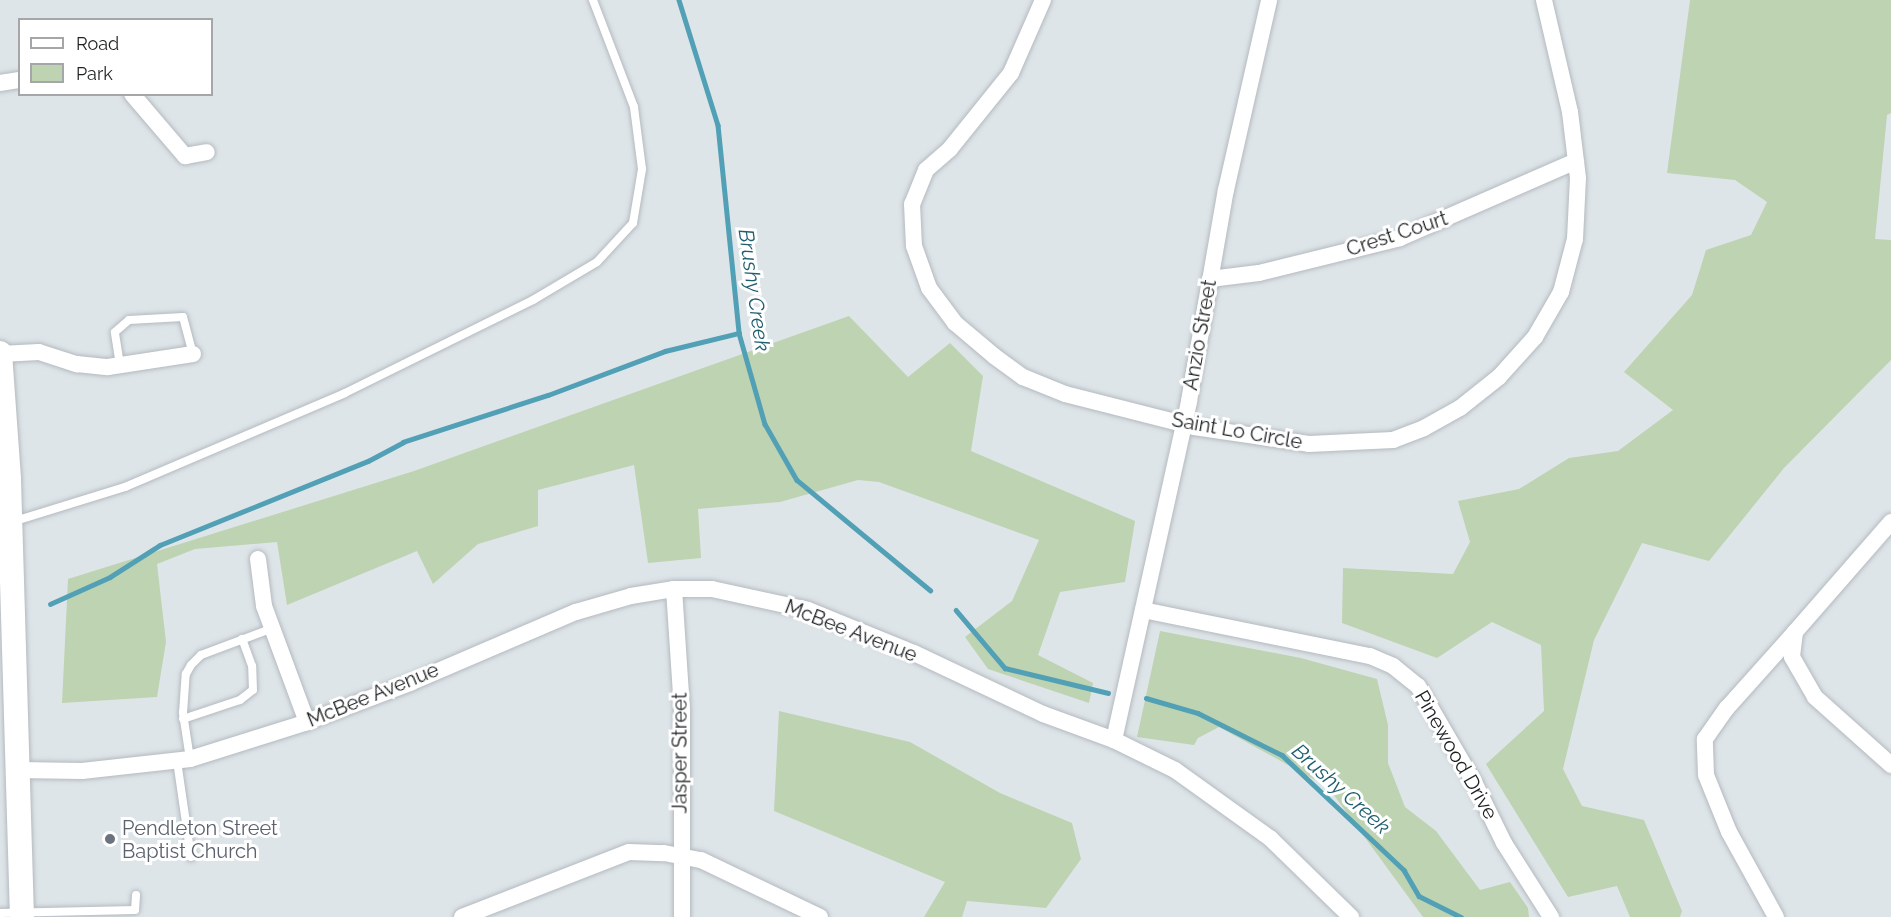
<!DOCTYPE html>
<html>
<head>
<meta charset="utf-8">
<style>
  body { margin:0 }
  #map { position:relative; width:1891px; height:917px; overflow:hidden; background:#dee5e9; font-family:Raleway,sans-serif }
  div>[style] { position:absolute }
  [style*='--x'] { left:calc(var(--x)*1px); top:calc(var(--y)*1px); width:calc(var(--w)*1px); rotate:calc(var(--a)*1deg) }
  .green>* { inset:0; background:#bdd3b1 }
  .stream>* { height:4.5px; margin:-2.25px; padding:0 2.25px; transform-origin:2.25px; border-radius:2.25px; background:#52a0b6 }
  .roads { filter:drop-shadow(0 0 2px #b4babf) drop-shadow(0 0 2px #b4babf) }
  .service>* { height:8px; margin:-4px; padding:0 4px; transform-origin:4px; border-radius:4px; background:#fff }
  .minor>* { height:16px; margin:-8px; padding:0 8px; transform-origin:8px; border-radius:8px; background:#fff }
  .secondary>* { height:24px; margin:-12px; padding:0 12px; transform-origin:12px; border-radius:12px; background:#fff }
  .dots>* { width:16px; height:16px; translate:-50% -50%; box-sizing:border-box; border:3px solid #fff; border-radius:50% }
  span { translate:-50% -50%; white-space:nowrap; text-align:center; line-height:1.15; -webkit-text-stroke:6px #fff; paint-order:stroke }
  .street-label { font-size:20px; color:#1e2122 }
  .worship-label { font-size:20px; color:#5b616d }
  .left { translate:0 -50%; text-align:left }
  .water-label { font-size:21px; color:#1e5e6e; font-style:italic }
  .legend { position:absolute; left:18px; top:18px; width:195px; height:78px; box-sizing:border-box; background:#fff; border:2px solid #a5a6a7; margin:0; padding:8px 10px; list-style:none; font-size:18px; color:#1e2122 }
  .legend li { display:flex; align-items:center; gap:12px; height:30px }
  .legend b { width:30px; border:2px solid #a5a6a7 }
</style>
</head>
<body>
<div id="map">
  <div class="green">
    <i style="clip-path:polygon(1690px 0,1891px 0,1891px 113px,1887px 115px,1875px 239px,1891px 240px,1891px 360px,1784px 468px,1709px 561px,1642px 543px,1594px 640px,1563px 769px,1582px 806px,1644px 820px,1682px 911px,1680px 917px,1630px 917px,1617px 886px,1568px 897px,1486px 764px,1544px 711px,1541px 645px,1492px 622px,1437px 658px,1342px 623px,1343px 568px,1453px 574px,1470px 542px,1458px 501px,1519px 489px,1569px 458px,1618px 451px,1673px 410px,1624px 372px,1692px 295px,1706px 250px,1751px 235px,1767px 202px,1735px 180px,1667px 173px)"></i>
    <i style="clip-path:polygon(849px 316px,908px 377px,950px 343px,983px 376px,971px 451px,1135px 521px,1125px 582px,1060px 592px,1038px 655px,1093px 683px,1089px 703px,988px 669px,965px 637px,1012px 601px,1039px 540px,879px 482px,858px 480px,780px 502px,698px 509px,701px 558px,648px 563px,634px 465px,538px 490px,538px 526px,478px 544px,433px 584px,417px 551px,287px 605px,277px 542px,195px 549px,157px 564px,166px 642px,157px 697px,62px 703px,68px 579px,414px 471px)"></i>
    <i style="clip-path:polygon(1160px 631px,1301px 658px,1377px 679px,1388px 725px,1388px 763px,1405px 807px,1436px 831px,1480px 890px,1510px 882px,1528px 908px,1529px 917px,1423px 917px,1328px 787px,1219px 727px,1198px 738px,1194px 745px,1137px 737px)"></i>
    <i style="clip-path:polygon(779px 711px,910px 742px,1000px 793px,1072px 823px,1081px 859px,1046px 908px,967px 901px,962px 917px,924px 917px,945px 882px,774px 811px)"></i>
  </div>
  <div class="stream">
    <i style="--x:679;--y:0;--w:131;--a:72.7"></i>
    <i style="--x:718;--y:125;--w:209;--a:84.2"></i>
    <i style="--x:739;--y:333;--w:95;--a:74.1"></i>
    <i style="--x:765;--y:424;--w:64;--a:60.3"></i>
    <i style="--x:797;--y:480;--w:173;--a:39.6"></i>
    <i style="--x:50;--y:604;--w:66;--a:-24.2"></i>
    <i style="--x:110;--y:577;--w:59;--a:-32.6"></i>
    <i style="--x:160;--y:545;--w:224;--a:-22"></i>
    <i style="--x:368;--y:461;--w:40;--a:-28"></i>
    <i style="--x:403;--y:442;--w:152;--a:-18"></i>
    <i style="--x:548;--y:395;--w:125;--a:-20.6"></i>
    <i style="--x:665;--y:351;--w:76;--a:-13.7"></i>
    <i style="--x:956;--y:610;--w:76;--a:49.8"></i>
    <i style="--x:1005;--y:668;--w:106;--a:13.6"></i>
    <i style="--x:1146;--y:698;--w:54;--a:16.1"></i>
    <i style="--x:1198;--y:713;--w:94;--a:26.6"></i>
    <i style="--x:1282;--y:755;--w:168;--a:43.3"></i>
    <i style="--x:1404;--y:870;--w:30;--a:60"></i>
    <i style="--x:1419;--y:896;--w:47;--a:26.6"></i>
  </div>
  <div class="roads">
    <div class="service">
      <i style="--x:120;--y:365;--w:33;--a:-99"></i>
      <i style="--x:115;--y:332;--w:18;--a:-41"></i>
      <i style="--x:129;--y:320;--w:54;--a:-3.2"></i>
      <i style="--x:183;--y:317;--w:38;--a:75"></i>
      <i style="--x:12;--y:522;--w:118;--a:-17.2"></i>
      <i style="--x:125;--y:487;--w:239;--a:-23.1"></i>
      <i style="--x:345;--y:393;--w:210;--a:-26.3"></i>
      <i style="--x:533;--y:300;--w:74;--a:-30.7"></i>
      <i style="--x:597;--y:262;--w:53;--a:-47.3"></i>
      <i style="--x:633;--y:223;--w:55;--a:-80.5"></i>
      <i style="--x:642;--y:169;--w:63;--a:-97.4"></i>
      <i style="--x:634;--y:107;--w:115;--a:-111"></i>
      <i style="--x:183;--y:719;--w:60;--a:-18.4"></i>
      <i style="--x:240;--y:700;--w:16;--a:-38"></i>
      <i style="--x:253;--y:690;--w:24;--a:-92"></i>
      <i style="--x:252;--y:666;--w:29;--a:-110"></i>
      <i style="--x:190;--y:759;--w:47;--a:-98.7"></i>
      <i style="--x:183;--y:713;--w:39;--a:-86"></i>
      <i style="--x:186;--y:674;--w:10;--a:-61"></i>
      <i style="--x:191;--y:665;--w:14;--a:-45"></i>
      <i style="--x:201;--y:655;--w:77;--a:-20.6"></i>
      <i style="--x:177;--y:761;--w:97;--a:81.7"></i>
      <i style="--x:0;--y:913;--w:135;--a:-1.3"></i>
      <i style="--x:135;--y:910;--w:15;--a:-86"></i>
    </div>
    <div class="minor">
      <i style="--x:1043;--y:0;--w:80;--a:113.7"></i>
      <i style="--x:1011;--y:73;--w:97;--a:128.8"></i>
      <i style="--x:950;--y:149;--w:32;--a:139"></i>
      <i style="--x:926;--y:170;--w:37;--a:112"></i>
      <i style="--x:912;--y:204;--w:42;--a:87.3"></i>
      <i style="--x:914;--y:246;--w:45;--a:70.3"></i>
      <i style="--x:929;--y:288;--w:44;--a:53.4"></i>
      <i style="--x:955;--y:323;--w:51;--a:40.2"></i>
      <i style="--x:994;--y:356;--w:36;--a:36"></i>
      <i style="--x:1023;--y:377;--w:45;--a:22"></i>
      <i style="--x:1065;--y:394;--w:133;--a:14.3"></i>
      <i style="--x:1194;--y:427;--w:116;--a:8.4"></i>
      <i style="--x:1309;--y:444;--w:84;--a:-2.7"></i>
      <i style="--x:1393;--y:440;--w:33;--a:-21"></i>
      <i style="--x:1424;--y:428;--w:41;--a:-29.1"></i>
      <i style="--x:1460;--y:408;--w:50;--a:-38.5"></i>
      <i style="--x:1499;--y:377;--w:54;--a:-48"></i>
      <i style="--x:1535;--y:337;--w:52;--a:-60"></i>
      <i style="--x:1561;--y:292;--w:55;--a:-75.2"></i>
      <i style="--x:1575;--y:239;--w:61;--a:-87.2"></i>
      <i style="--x:1578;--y:178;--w:66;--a:-96.9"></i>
      <i style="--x:1570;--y:112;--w:115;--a:-103.1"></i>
      <i style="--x:0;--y:83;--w:20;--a:-9"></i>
      <i style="--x:132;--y:94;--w:82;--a:49.5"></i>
      <i style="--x:185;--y:156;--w:22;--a:-10"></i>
      <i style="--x:1210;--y:279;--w:49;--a:-7"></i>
      <i style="--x:1259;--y:273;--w:145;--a:-13.9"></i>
      <i style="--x:1400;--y:238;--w:192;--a:-23.6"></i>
      <i style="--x:0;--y:354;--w:39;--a:-3"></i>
      <i style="--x:39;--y:352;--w:40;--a:18"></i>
      <i style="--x:77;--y:364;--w:31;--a:6"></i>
      <i style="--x:108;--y:367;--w:86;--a:-8.7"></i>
      <i style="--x:258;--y:559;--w:47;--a:82.7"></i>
      <i style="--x:264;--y:606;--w:124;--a:69.7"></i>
      <i style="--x:674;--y:589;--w:122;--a:86.2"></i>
      <i style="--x:682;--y:711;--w:206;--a:90"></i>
      <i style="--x:1143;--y:610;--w:232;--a:11.5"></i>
      <i style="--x:1370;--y:656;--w:25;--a:23"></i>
      <i style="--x:1393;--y:666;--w:32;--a:39"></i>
      <i style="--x:1418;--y:686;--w:113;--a:59.8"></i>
      <i style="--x:1475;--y:784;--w:66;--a:63.8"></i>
      <i style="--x:1504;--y:843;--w:88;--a:57.6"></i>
      <i style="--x:1795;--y:632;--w:146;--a:-48.9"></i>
      <i style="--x:1114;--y:740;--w:347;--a:-77.5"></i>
      <i style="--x:1189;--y:401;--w:214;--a:-80.1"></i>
      <i style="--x:1226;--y:190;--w:195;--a:-77.2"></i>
      <i style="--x:18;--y:770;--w:64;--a:0.9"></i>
      <i style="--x:82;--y:771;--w:109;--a:-6.3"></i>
      <i style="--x:190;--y:759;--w:123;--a:-17.5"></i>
      <i style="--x:307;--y:722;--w:110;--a:-20.7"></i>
      <i style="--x:410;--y:683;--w:181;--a:-23.2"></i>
      <i style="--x:576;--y:612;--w:57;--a:-16.2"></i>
      <i style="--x:631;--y:596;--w:44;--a:-9.2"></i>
      <i style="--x:674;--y:589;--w:38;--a:0"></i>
      <i style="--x:712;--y:589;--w:98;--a:12.3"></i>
      <i style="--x:808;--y:610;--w:114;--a:22.1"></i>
      <i style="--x:914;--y:653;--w:143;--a:25.3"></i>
      <i style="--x:1043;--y:714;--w:76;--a:20.1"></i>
      <i style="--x:1114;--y:740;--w:68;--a:26.2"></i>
      <i style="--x:1175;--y:770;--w:118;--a:35.7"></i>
      <i style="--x:1271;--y:839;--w:112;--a:44.3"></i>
      <i style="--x:462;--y:917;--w:179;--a:-21.3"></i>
      <i style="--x:629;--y:852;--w:35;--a:2"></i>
      <i style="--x:664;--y:853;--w:38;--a:11"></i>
      <i style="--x:701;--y:860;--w:132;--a:25.6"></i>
      <i style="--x:1776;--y:917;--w:97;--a:-118.9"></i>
      <i style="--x:1729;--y:832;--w:61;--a:-112"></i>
      <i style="--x:1706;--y:775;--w:36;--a:-92"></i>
      <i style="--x:1705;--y:739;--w:38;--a:-55"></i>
      <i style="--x:1727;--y:708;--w:102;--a:-48.2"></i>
      <i style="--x:1795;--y:632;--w:25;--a:97"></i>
      <i style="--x:1792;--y:657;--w:46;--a:60.1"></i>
      <i style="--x:1815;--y:697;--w:102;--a:41.8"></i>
    </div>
    <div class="secondary">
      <i style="--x:0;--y:353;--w:127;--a:85.9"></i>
      <i style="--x:9;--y:480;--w:437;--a:88.3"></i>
    </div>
  </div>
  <div class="dots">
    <i style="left:110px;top:839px;background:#6b7280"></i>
  </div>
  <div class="street-label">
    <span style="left:1397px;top:234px;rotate:-18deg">Crest Court</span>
    <span style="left:1200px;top:335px;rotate:-80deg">Anzio Street</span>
    <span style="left:1237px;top:431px;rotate:10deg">Saint Lo Circle</span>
    <span style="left:851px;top:631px;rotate:21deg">McBee Avenue</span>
    <span style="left:373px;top:695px;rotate:-22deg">McBee Avenue</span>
    <span style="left:680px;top:753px;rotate:-90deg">Jasper Street</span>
    <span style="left:1456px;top:755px;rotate:60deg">Pinewood Drive</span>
  </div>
  <div class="worship-label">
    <span class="left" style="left:122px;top:840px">Pendleton Street<br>Baptist Church</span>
  </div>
  <div class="water-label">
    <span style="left:754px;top:290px;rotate:82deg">Brushy Creek</span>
    <span style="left:1341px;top:789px;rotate:42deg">Brushy Creek</span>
  </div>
  <ul class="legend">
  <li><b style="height:8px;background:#fff"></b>Road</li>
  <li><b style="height:16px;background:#bdd3b1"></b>Park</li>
  </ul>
</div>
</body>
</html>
